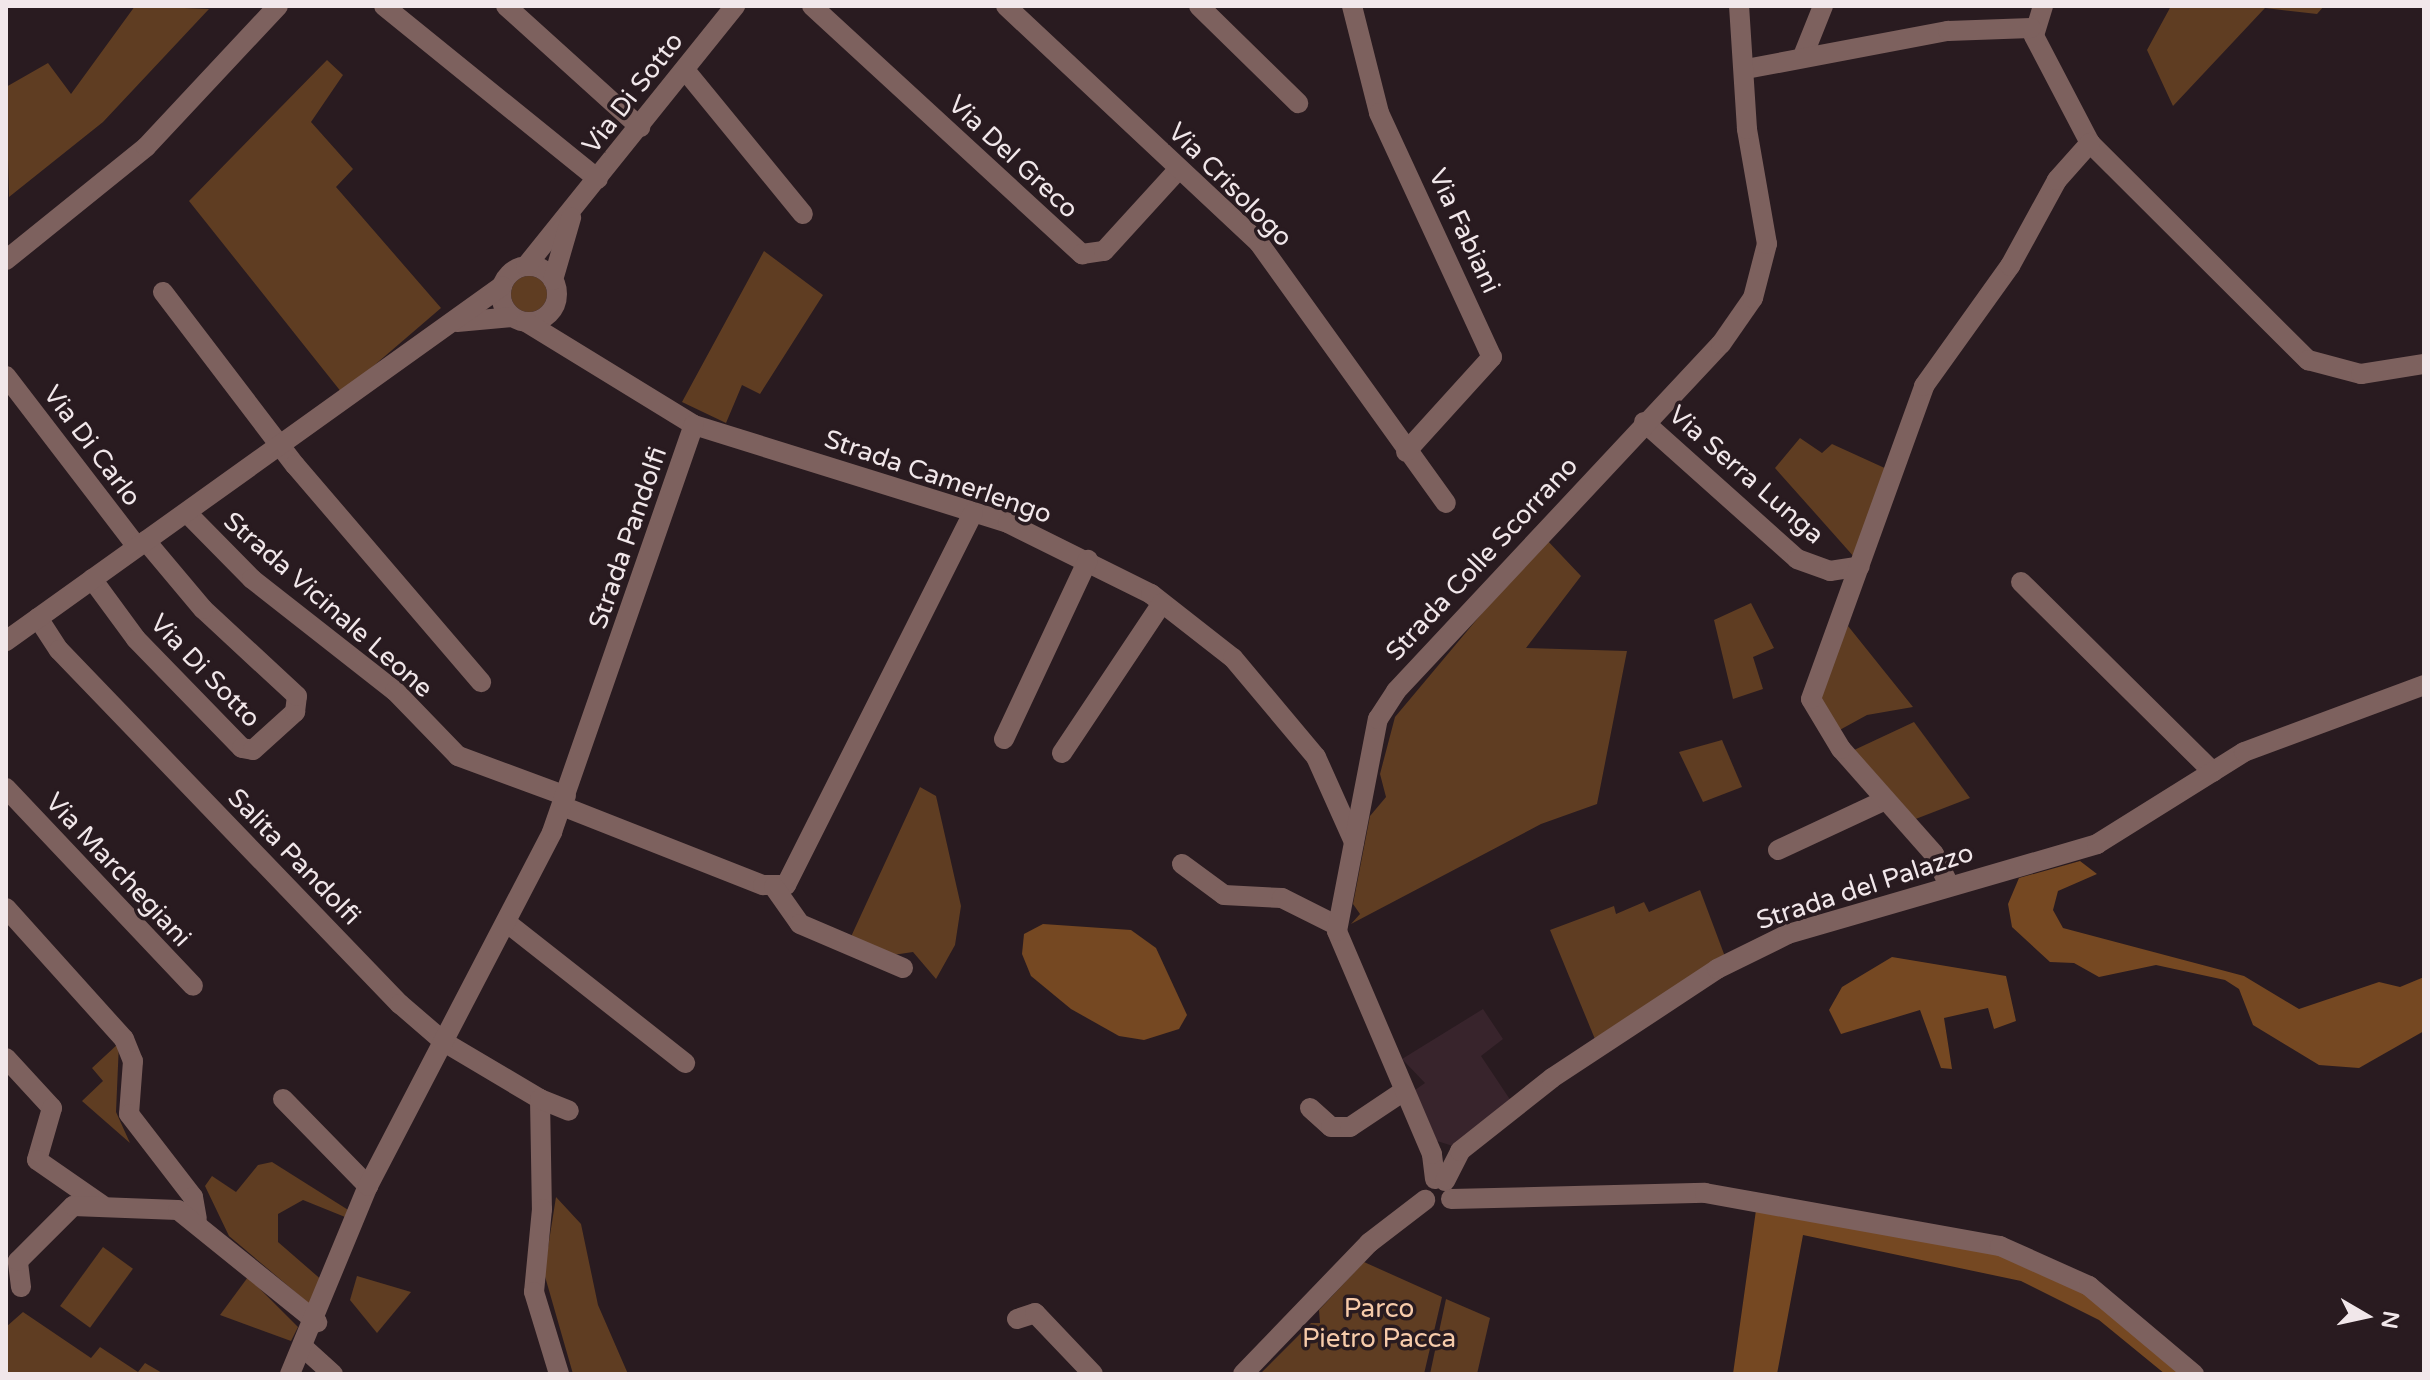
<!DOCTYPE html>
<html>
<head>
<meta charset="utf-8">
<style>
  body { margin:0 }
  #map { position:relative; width:2430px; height:1380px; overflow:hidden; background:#291b20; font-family:"Varela Round",sans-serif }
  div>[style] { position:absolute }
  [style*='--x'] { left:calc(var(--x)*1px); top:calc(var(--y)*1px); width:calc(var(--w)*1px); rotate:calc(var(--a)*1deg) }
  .built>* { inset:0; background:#38242c }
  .green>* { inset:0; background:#5f3d22; transform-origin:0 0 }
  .round { border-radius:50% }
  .forest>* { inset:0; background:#754822 }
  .minor>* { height:20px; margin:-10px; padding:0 10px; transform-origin:10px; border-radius:10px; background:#7d615e }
  .minor>.ring { margin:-10px; padding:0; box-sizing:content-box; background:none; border:20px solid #7d615e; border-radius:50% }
  span { translate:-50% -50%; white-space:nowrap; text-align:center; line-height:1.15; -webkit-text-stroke:7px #291b20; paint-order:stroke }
  .street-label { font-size:26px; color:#f1e7ea }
  .park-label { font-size:26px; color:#f7cbaa }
  .frame { position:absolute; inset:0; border:8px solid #f1e7ea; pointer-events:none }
  .north { position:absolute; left:2326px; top:1276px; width:80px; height:80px; -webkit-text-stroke:6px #291b20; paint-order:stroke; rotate:99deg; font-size:22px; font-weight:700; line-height:32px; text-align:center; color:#f1e7ea }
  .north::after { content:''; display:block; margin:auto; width:28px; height:36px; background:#f1e7ea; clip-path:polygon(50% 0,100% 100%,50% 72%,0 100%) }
</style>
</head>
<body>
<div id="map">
  <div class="built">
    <i style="clip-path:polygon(1483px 1009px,1503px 1039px,1481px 1056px,1511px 1101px,1456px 1147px,1437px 1141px,1415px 1090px,1425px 1083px,1402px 1059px)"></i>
  </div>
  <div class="green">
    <i style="clip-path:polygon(135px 6px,209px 9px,103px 122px,9px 197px,6px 87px,48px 63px,71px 94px)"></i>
    <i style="clip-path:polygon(2171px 6px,2324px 6px,2317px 14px,2265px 8px,2173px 106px,2147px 50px)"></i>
    <i style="clip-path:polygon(327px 60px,343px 75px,311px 122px,353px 169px,336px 187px,441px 308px,342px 393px,189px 201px)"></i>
    <i style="clip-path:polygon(764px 251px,823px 295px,760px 394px,742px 385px,726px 423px,682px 402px)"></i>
    <i class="round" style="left:511px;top:276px;width:36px;height:36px"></i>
    <i style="clip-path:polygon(1800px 438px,1822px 453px,1832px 444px,1889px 470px,1855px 558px,1775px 468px)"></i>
    <i style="clip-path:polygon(1545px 538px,1581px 576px,1526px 648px,1627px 651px,1597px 804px,1541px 824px,1351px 924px,1360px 914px,1353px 904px,1370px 816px,1386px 797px,1380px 774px,1395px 717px)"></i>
    <i style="clip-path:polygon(1751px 603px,1774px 648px,1753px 657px,1763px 689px,1733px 699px,1714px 620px)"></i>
    <i style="clip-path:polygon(1848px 626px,1913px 707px,1867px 715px,1836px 732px,1822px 708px,1822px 684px)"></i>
    <i style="clip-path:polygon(1914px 722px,1970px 798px,1913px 820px,1852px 751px)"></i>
    <i style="clip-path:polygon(1722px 740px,1742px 787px,1703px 802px,1679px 752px)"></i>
    <i style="clip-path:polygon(920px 787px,936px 796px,961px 906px,955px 945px,936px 979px,913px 952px,886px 956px,849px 941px)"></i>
    <i style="clip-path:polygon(1700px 890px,1727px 962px,1597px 1044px,1550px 930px,1614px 906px,1616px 914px,1644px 902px,1649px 912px)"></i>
    <i style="clip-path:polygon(119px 1043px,116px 1112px,130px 1143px,82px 1101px,103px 1081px,92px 1068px)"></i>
    <i style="clip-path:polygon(272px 1162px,353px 1213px,350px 1219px,303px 1200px,278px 1214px,278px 1242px,324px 1282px,313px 1307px,229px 1236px,205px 1186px,212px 1176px,236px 1192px,258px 1165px)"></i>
    <i style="clip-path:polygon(556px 1197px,581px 1224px,598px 1305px,628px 1374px,573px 1374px,544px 1273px)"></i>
    <i style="left:103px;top:1247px;width:37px;height:73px;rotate:36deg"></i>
    <i style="clip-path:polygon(1364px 1262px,1442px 1297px,1424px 1374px,1260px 1374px,1311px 1323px,1320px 1323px,1319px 1310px)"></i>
    <i style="clip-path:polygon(357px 1276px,411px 1292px,377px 1333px,350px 1300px)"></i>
    <i style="clip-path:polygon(248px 1277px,298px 1327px,291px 1341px,220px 1315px)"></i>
    <i style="clip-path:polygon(1446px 1299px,1490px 1318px,1477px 1374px,1430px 1374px)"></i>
    <i style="clip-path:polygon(23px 1312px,91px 1358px,100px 1347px,138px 1372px,145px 1363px,164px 1374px,6px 1374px,6px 1327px)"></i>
  </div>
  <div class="forest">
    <i style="clip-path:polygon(2080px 861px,2097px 874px,2058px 891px,2053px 910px,2063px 928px,2244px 976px,2299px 1009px,2379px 982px,2400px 987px,2424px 977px,2424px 1031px,2359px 1068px,2319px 1065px,2253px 1025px,2239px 989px,2225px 980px,2156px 965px,2099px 977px,2074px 963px,2050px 962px,2012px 927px,2008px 904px,2019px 878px)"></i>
    <i style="clip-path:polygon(1043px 924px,1131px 930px,1156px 948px,1187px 1015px,1179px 1029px,1144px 1040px,1119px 1036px,1071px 1009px,1031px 976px,1022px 954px,1024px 934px)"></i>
    <i style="clip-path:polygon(1892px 957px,2006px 976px,2016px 1021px,1994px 1029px,1988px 1008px,1944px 1018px,1952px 1069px,1941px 1068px,1920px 1010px,1841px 1034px,1829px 1010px,1842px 987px)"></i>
    <i style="clip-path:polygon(1756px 1210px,2005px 1255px,2083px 1291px,2188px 1374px,2165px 1374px,2099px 1320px,2021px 1281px,1803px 1235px,1777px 1374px,1733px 1374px)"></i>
  </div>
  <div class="minor">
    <i style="--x:384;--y:6;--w:275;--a:39"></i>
    <i style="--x:506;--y:6;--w:181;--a:42.1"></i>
    <i style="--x:812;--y:6;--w:367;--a:42.6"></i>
    <i style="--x:1082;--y:254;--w:22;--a:-8"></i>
    <i style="--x:1104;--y:251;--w:111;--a:-47.6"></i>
    <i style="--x:1006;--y:6;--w:347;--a:43.1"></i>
    <i style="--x:1259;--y:243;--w:320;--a:54.3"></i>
    <i style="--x:1199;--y:6;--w:139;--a:44.4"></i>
    <i style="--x:1352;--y:6;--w:110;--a:75.8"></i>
    <i style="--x:1379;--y:113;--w:269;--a:65.2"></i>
    <i style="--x:1492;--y:357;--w:128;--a:132.2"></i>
    <i style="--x:2043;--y:6;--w:31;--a:107"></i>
    <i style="--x:2034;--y:36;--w:121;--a:62.4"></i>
    <i style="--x:2090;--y:143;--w:308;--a:44.9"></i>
    <i style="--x:2308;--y:360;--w:55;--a:14.8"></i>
    <i style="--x:2361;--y:374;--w:64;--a:-9"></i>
    <i style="--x:1803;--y:56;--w:54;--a:-68.2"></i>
    <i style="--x:1746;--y:69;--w:206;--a:-10.7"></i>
    <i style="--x:1948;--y:31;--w:83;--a:-2.1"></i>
    <i style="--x:685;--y:70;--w:186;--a:50.7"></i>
    <i style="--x:6;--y:260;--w:180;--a:-38.9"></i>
    <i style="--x:146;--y:147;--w:193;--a:-46.9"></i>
    <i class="ring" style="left:501px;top:266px;width:36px;height:36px"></i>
    <i style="--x:526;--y:266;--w:334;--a:-51.2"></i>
    <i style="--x:553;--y:280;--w:65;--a:-73.8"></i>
    <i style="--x:163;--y:292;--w:218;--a:52.7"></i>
    <i style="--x:295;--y:465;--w:286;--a:49.4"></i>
    <i style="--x:457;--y:322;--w:55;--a:-5.2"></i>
    <i style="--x:526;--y:322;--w:197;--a:31.5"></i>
    <i style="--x:694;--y:425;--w:329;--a:17.3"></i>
    <i style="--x:1008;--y:523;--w:160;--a:26.4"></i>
    <i style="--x:1151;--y:594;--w:104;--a:38"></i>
    <i style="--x:1233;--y:658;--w:129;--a:50"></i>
    <i style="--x:1316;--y:757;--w:93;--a:65.9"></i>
    <i style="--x:6;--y:376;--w:215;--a:52.5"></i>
    <i style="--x:1644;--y:422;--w:205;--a:41.8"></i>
    <i style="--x:1797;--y:559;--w:35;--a:20"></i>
    <i style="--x:1830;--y:571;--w:30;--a:-9"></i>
    <i style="--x:187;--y:513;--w:93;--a:45.4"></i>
    <i style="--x:252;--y:579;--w:182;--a:38.1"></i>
    <i style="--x:395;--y:691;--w:91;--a:45.9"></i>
    <i style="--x:458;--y:756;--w:115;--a:20.3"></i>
    <i style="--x:92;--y:579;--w:74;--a:53.7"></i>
    <i style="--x:136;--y:639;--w:152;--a:45.8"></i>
    <i style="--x:242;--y:748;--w:11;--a:10"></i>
    <i style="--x:253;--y:750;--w:57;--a:-42.1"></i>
    <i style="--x:295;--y:712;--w:16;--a:-83"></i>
    <i style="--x:297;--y:696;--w:128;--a:-137.2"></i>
    <i style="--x:203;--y:609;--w:89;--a:-130"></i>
    <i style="--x:2021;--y:582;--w:270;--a:44.7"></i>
    <i style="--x:38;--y:618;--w:38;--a:57"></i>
    <i style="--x:59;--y:650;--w:492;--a:46.1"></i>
    <i style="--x:400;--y:1004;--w:58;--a:40.8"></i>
    <i style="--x:444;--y:1042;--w:112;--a:30.7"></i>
    <i style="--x:540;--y:1099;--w:110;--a:89"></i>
    <i style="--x:542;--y:1209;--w:83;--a:95.5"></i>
    <i style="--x:534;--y:1292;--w:86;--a:73"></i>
    <i style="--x:6;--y:641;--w:610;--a:-35.59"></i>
    <i style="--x:1004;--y:739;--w:198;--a:-64.9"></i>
    <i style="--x:1062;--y:753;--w:180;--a:-56.3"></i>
    <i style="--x:6;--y:788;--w:272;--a:46.6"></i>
    <i style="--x:562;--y:806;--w:216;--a:21.5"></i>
    <i style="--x:763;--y:885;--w:23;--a:0"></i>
    <i style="--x:786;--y:885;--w:416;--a:-63.3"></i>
    <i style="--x:1778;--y:850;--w:118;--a:-25"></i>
    <i style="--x:1182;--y:864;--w:52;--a:36.4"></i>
    <i style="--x:1224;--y:895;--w:58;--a:3"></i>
    <i style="--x:1282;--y:898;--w:60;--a:26.6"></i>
    <i style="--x:1948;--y:883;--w:32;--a:-116"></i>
    <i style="--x:1934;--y:854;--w:140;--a:-131.5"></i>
    <i style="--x:1841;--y:749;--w:58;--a:-121"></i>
    <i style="--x:1811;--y:699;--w:333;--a:-70.1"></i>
    <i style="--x:1924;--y:386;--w:148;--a:-54.4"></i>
    <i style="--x:2010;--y:266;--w:98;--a:-61.3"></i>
    <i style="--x:2057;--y:180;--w:50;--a:-48.3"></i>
    <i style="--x:774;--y:887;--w:45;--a:54.9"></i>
    <i style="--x:800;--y:924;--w:112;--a:23.1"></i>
    <i style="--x:6;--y:908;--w:176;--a:48"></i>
    <i style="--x:124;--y:1039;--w:24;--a:68"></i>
    <i style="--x:133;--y:1061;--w:53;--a:94.3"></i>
    <i style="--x:129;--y:1114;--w:105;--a:52.4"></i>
    <i style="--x:193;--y:1197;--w:22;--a:80"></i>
    <i style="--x:506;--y:922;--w:228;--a:38.2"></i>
    <i style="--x:6;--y:1058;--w:68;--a:47.4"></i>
    <i style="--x:52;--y:1108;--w:54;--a:106.1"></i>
    <i style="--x:37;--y:1160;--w:79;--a:34.7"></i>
    <i style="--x:283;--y:1099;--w:122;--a:45.7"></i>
    <i style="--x:540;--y:1099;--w:31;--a:22"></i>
    <i style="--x:1310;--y:1108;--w:28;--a:42"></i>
    <i style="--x:1331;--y:1127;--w:19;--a:0"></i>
    <i style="--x:1350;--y:1127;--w:65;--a:-33.7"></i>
    <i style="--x:1435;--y:1179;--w:25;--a:-97"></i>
    <i style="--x:1432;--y:1154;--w:242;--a:-113.1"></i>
    <i style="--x:1337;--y:931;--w:216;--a:-79.1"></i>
    <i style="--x:1378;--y:719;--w:33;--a:-57"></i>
    <i style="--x:1396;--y:691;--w:475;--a:-46.9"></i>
    <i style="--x:1721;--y:344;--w:56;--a:-55.2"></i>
    <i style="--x:1753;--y:298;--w:56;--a:-75.5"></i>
    <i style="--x:1767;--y:244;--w:117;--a:-99.9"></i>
    <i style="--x:1747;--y:129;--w:123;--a:-93.7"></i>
    <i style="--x:1445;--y:1181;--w:34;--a:-63"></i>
    <i style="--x:1460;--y:1151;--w:117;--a:-38.4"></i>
    <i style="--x:1552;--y:1078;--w:198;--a:-33.4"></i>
    <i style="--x:1717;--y:969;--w:79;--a:-26.2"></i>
    <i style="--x:1788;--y:934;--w:322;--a:-16.2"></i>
    <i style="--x:2097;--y:844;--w:173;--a:-32"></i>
    <i style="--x:2244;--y:752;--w:192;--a:-20.4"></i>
    <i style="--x:1451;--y:1199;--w:254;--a:-1.4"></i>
    <i style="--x:1705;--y:1193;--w:300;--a:10.2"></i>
    <i style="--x:2000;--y:1246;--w:98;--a:24.2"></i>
    <i style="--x:2089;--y:1286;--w:137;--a:40"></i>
    <i style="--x:21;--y:1287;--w:26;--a:-97"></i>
    <i style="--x:18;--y:1261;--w:78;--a:-45"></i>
    <i style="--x:73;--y:1206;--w:105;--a:2.2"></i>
    <i style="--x:178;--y:1210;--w:179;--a:38.9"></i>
    <i style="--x:1017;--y:1319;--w:19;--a:-18"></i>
    <i style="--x:1035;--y:1313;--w:84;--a:46.4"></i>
    <i style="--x:304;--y:1348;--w:39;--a:42"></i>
    <i style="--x:290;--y:1374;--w:204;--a:-67.5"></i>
    <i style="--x:368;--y:1186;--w:399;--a:-62.5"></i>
    <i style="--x:552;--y:832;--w:431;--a:-70.8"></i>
    <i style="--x:1243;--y:1374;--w:182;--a:-46.1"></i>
    <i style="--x:1369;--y:1243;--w:71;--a:-37.5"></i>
  </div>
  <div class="street-label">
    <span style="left:633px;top:93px;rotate:-52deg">Via Di Sotto</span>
    <span style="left:1013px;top:157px;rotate:43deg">Via Del Greco</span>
    <span style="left:1230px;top:185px;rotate:45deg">Via Crisologo</span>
    <span style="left:1464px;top:231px;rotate:65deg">Via Fabiani</span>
    <span style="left:92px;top:446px;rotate:53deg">Via Di Carlo</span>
    <span style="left:1746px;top:475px;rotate:41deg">Via Serra Lunga</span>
    <span style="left:938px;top:477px;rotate:19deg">Strada Camerlengo</span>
    <span style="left:628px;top:538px;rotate:-71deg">Strada Pandolfi</span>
    <span style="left:1482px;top:559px;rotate:-47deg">Strada Colle Scorrano</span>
    <span style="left:328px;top:605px;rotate:41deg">Strada Vicinale Leone</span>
    <span style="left:205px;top:671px;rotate:46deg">Via Di Sotto</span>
    <span style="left:294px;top:857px;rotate:46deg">Salita Pandolfi</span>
    <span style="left:118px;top:870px;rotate:47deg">Via Marchegiani</span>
    <span style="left:1865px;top:887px;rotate:-18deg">Strada del Palazzo</span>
  </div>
  <div class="park-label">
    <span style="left:1379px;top:1324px">Parco<br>Pietro Pacca</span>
  </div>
  <div class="frame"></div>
  <div class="north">N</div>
</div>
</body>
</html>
